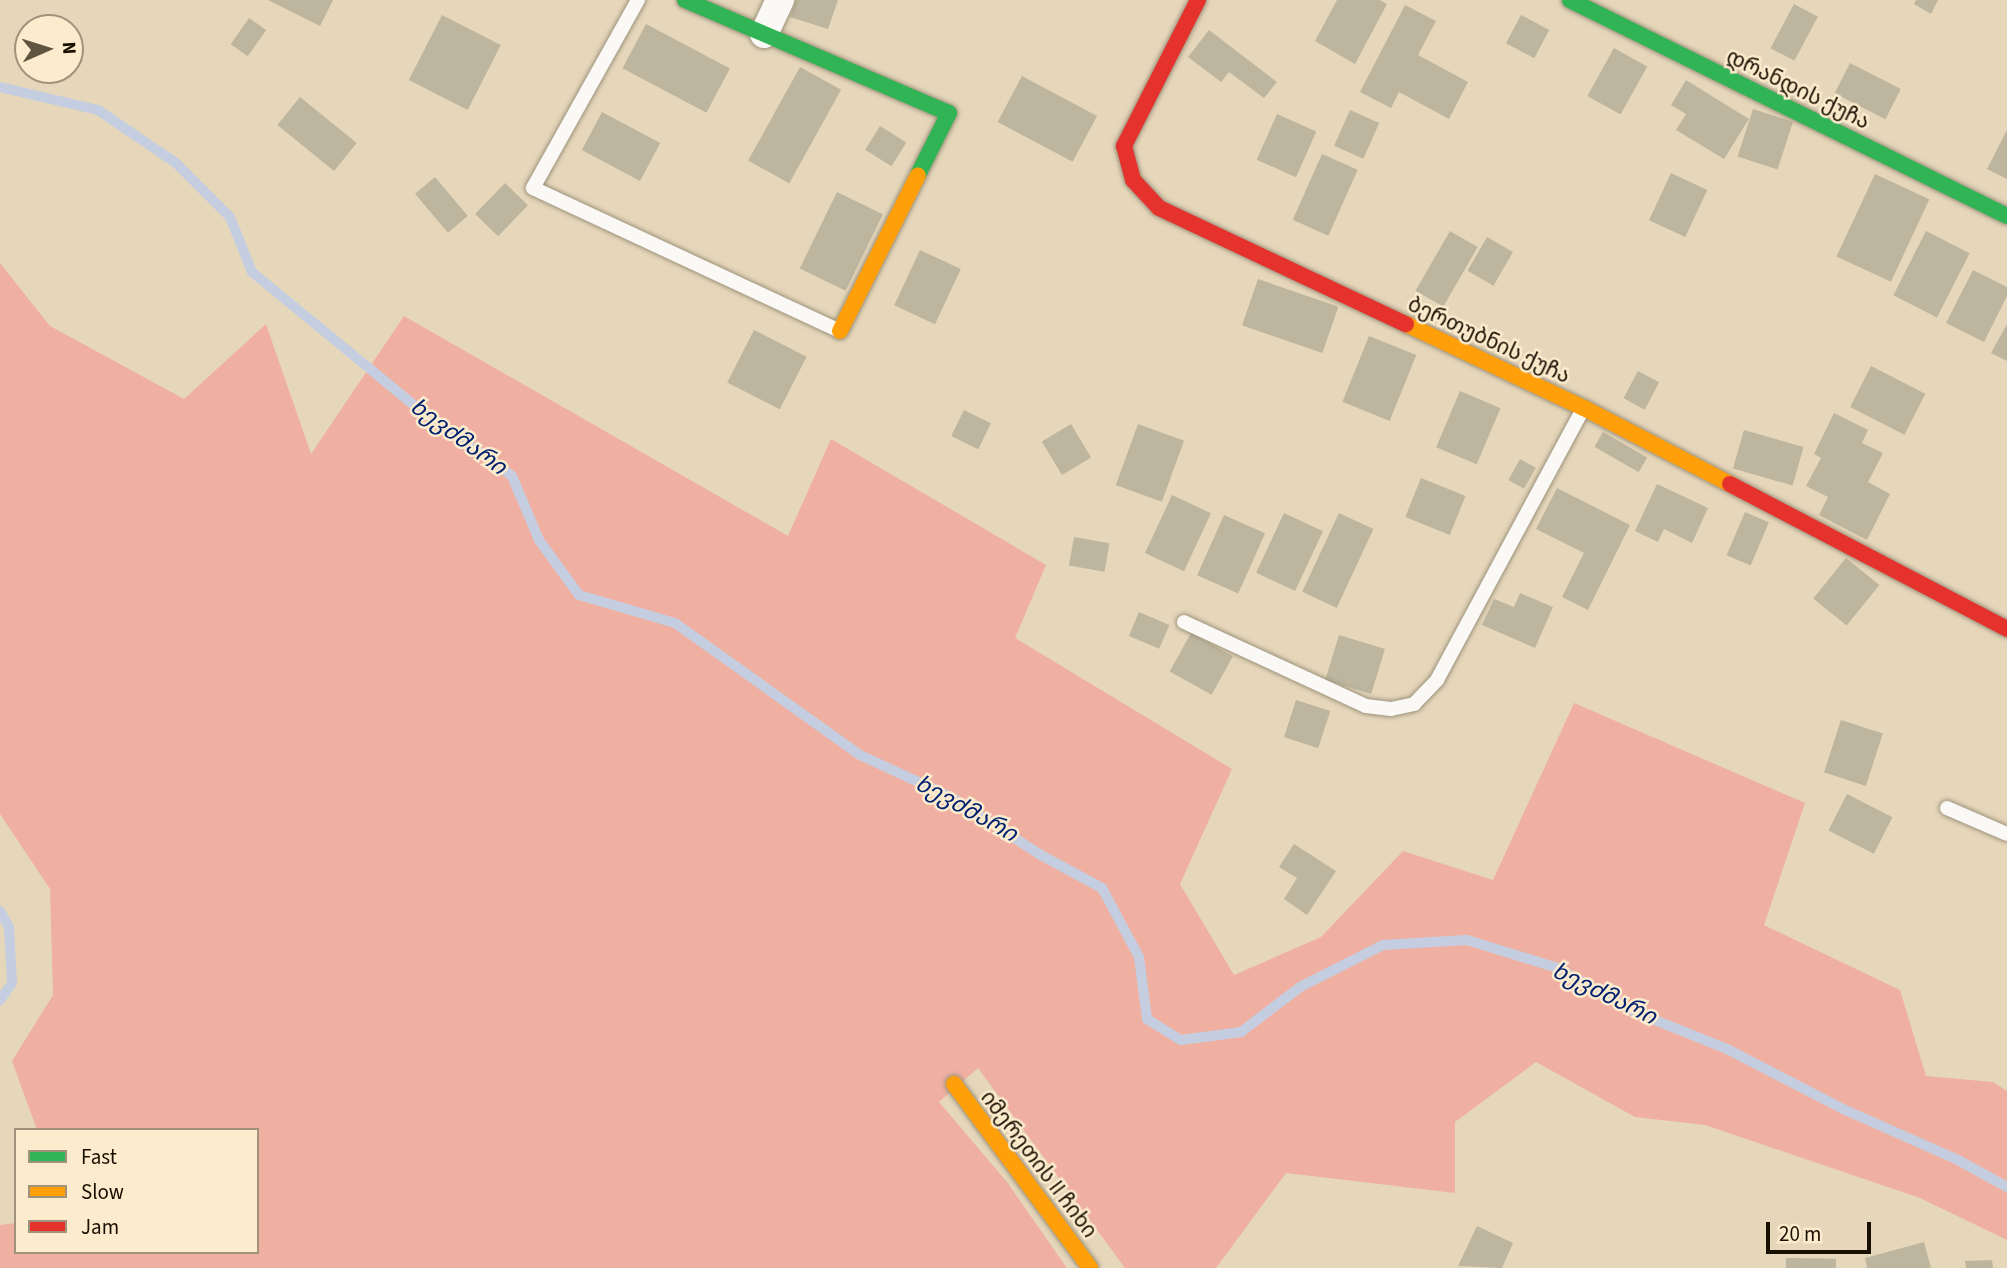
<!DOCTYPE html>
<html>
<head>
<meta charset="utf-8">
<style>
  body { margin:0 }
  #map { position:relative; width:2007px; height:1268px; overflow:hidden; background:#e6d7bb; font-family:"Source Sans 3","Noto Sans Georgian",sans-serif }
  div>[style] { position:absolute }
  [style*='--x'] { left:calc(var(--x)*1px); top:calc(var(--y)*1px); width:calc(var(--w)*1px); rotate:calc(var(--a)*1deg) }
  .green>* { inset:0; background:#efb0a2 }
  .stream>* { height:10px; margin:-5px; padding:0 5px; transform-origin:5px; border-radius:5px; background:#c4cee0 }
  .building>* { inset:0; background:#bdb59e; transform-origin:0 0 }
  .roads { filter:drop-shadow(0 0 2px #9d927c) drop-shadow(0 0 2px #9d927c) }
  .lane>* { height:14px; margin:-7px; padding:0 7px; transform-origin:7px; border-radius:7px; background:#fbf9f5 }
  .street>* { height:28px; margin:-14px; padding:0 14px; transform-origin:14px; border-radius:14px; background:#fbf9f5 }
  .fast>* { height:16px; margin:-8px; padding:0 8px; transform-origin:8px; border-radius:8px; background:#30b455 }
  .slow>* { height:16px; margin:-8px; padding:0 8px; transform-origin:8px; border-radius:8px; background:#ff9f0a }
  .jam>* { height:16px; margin:-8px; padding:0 8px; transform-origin:8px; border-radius:8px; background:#e5322d }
  span { translate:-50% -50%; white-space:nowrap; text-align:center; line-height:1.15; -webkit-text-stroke:5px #fcebcd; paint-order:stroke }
  .street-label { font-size:21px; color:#180f00 }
  .water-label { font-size:23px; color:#002170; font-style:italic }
  .legend { position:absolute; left:14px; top:1128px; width:245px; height:126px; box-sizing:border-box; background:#fcebcd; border:2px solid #a1937b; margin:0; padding:9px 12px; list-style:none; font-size:21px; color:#180f00 }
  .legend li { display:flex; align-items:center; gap:14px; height:35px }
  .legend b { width:35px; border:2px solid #a1937b }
  .north { position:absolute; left:14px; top:14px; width:70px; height:70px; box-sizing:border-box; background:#fcebcd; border:2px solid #a1937b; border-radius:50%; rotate:87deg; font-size:19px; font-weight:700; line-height:28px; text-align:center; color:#180f00 }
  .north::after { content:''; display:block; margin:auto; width:24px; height:32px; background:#605541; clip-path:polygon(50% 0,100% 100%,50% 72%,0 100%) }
  .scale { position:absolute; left:1766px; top:1222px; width:105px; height:32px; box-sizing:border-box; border:4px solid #180f00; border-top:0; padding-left:9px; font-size:21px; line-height:24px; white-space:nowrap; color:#180f00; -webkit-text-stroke:5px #fcebcd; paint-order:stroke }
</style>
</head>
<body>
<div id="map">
  <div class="green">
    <i style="clip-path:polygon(0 263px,50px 326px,184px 399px,266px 324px,311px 454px,404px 316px,788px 536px,831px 439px,1046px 565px,1015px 638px,1232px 769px,1180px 884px,1234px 975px,1321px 937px,1403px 851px,1493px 880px,1574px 703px,1805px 803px,1764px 925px,1900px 990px,1926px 1076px,1993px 1082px,2007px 1091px,2007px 1240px,1920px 1198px,1705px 1125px,1635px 1117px,1536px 1062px,1455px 1122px,1455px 1193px,1286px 1173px,1216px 1268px,1125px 1268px,978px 1068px,939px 1102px,1007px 1182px,1067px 1268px,0 1268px,0 1225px,16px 1223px,16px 1252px,257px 1252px,257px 1130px,37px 1130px,12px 1061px,53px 995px,50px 889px,0 814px)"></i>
  </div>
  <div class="stream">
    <i style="--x:0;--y:87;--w:101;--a:13.2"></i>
    <i style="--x:98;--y:110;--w:94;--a:34.2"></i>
    <i style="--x:176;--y:163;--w:76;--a:45"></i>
    <i style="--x:230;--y:217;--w:59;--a:68.2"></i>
    <i style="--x:252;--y:272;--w:210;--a:39.4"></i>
    <i style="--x:414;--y:405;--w:121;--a:35.9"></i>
    <i style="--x:512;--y:476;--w:69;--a:67.1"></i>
    <i style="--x:539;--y:540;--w:68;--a:54"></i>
    <i style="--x:579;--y:595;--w:100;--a:16.3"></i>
    <i style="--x:675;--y:623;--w:227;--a:35.5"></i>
    <i style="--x:860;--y:755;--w:100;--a:24.8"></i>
    <i style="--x:951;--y:797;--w:105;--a:32.9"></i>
    <i style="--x:1039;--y:854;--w:72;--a:28.4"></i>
    <i style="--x:1102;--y:888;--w:78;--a:61.8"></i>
    <i style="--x:1139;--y:957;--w:63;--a:82.6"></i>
    <i style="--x:1147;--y:1019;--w:40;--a:32"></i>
    <i style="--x:1181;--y:1040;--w:61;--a:-7.6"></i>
    <i style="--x:1241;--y:1032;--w:74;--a:-37.3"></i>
    <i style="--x:1300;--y:987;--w:93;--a:-26.8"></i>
    <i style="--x:1383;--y:945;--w:84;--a:-3.4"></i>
    <i style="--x:1467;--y:940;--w:95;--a:17.1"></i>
    <i style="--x:1558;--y:968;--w:89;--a:29.7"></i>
    <i style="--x:1635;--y:1012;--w:99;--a:21.9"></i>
    <i style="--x:1727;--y:1049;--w:131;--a:27.3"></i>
    <i style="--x:1843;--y:1109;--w:126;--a:23.9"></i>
    <i style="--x:1958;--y:1160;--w:56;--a:28.9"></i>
    <i style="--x:0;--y:911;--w:18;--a:61"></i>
    <i style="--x:9;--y:927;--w:56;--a:86.9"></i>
    <i style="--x:12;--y:983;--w:21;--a:125"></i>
  </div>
  <div class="building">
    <i style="clip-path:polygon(268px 0,333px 0,320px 26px)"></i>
    <i style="clip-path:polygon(796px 0,838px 0,828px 29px,790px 17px)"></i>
    <i style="clip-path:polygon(1337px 0,1380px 0,1387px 4px,1355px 64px,1315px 41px)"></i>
    <i style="clip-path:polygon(1916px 0,1938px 0,1931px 14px,1914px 4px)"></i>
    <i style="left:1794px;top:4px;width:27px;height:50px;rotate:28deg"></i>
    <i style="clip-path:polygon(1405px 5px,1436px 21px,1418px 55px,1468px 82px,1449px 119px,1399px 92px,1391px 108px,1360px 92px)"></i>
    <i style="left:442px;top:15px;width:66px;height:73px;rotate:27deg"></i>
    <i style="left:1521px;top:15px;width:32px;height:32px;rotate:28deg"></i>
    <i style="left:249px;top:18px;width:21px;height:32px;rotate:35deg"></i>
    <i style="left:646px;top:24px;width:95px;height:50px;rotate:28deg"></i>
    <i style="clip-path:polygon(1209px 30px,1277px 82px,1264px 98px,1229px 72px,1221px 82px,1188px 57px)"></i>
    <i style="left:1614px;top:48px;width:38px;height:55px;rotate:29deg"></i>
    <i style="left:1850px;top:63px;width:57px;height:34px;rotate:27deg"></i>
    <i style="left:800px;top:67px;width:47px;height:107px;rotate:29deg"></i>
    <i style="left:1022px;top:76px;width:85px;height:52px;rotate:28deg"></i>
    <i style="clip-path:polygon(1686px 80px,1749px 119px,1724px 159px,1676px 130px,1686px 114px,1671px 105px)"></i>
    <i style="left:300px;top:97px;width:73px;height:36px;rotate:39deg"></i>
    <i style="left:1753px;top:109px;width:42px;height:50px;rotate:18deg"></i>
    <i style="left:1350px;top:110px;width:32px;height:39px;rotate:24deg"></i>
    <i style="left:602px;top:112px;width:66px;height:43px;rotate:28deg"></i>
    <i style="left:1277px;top:114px;width:43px;height:50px;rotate:24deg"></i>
    <i style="left:880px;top:126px;width:31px;height:28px;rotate:32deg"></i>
    <i style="clip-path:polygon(2007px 130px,2007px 179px,1987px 169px)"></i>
    <i style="left:1322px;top:154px;width:39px;height:72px;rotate:24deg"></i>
    <i style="left:1671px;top:173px;width:40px;height:52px;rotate:25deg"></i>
    <i style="left:1875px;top:174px;width:60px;height:91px;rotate:25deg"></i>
    <i style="left:435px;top:177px;width:51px;height:26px;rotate:50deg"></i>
    <i style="left:505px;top:183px;width:32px;height:43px;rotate:44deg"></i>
    <i style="left:837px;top:192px;width:51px;height:85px;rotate:26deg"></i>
    <i style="left:1450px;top:231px;width:32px;height:69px;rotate:30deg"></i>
    <i style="left:1926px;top:231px;width:49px;height:72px;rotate:27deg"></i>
    <i style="left:1487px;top:237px;width:30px;height:39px;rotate:30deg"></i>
    <i style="left:920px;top:250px;width:45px;height:61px;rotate:25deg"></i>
    <i style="clip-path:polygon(1973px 270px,2007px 287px,2007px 296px,1984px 342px,1946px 323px)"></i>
    <i style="left:1258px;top:279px;width:85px;height:49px;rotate:19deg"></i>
    <i style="clip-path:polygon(2007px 324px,2007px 361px,1991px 353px)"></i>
    <i style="left:754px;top:330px;width:59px;height:59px;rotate:27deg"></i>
    <i style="left:1369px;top:336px;width:51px;height:71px;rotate:22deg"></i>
    <i style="left:1871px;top:366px;width:61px;height:46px;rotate:27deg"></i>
    <i style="left:1638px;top:371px;width:24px;height:31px;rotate:28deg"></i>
    <i style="left:1460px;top:391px;width:44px;height:61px;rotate:23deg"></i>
    <i style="left:964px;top:410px;width:30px;height:29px;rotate:26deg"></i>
    <i style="clip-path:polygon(1834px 413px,1868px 430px,1862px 443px,1883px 453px,1868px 482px,1890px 494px,1867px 540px,1819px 515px,1828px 497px,1806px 486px,1821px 458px,1814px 454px)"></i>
    <i style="left:1071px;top:424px;width:39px;height:34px;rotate:59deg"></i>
    <i style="left:1138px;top:424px;width:49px;height:65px;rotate:20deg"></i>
    <i style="left:1744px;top:430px;width:62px;height:40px;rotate:16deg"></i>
    <i style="left:1603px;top:432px;width:51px;height:17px;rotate:30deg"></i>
    <i style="left:1520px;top:459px;width:18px;height:24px;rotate:29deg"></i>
    <i style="left:1421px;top:478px;width:48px;height:42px;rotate:22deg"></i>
    <i style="clip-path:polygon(1657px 484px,1708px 508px,1692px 543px,1664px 529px,1658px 542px,1635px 531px)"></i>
    <i style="clip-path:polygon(1557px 488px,1630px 525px,1588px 610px,1562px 597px,1584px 553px,1536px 529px)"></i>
    <i style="left:1172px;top:495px;width:43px;height:64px;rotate:25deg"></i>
    <i style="left:1745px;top:512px;width:26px;height:47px;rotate:23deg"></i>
    <i style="left:1284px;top:513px;width:43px;height:66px;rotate:25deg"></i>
    <i style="left:1339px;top:513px;width:38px;height:87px;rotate:25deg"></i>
    <i style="left:1224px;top:515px;width:45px;height:66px;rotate:24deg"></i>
    <i style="left:1074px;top:537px;width:36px;height:29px;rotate:10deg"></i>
    <i style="left:1846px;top:558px;width:43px;height:52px;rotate:39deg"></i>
    <i style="clip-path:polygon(1520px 593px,1553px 607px,1535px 648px,1482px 625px,1494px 599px,1514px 607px)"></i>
    <i style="left:1139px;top:612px;width:33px;height:26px;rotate:23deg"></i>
    <i style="left:1191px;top:633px;width:48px;height:44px;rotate:29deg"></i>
    <i style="left:1339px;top:635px;width:48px;height:47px;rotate:17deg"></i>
    <i style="left:1296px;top:700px;width:36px;height:39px;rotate:18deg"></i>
    <i style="left:1841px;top:720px;width:44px;height:55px;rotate:18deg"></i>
    <i style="left:1847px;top:794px;width:51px;height:41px;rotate:27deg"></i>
    <i style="clip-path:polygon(1294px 844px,1336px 871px,1307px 915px,1284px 899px,1297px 878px,1279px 867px)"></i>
    <i style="clip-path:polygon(1477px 1226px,1513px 1243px,1502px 1268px,1458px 1266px)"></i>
    <i style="clip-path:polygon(1924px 1242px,1931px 1268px,1867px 1268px,1865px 1258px)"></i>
    <i style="left:1786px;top:1258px;width:50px;height:10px;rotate:1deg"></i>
    <i style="clip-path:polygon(1992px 1260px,1993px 1268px,1966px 1268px,1965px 1261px)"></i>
  </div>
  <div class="roads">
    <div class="lane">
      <i style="--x:638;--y:0;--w:215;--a:119.2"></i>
      <i style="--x:533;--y:188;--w:336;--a:25"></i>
      <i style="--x:1184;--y:622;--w:200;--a:24.8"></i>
      <i style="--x:1366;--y:706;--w:25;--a:7"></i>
      <i style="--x:1391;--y:709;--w:24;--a:-12"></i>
      <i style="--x:1414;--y:704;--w:33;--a:-46"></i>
      <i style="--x:1437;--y:680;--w:308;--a:-61.7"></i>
      <i style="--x:1947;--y:808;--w:65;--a:23.4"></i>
    </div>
    <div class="street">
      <i style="--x:764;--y:34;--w:38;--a:-65"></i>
    </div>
    <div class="fast">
      <i style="--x:685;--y:0;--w:287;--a:23.2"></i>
      <i style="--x:949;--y:113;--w:69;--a:116.6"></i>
      <i style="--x:1570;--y:0;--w:487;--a:26.3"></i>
    </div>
    <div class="slow">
      <i style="--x:1406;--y:324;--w:197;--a:25.3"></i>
      <i style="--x:1584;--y:408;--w:165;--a:27.5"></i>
      <i style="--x:840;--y:331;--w:174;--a:-63.4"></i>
      <i style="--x:954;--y:1084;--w:229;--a:53.5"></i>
    </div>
    <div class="jam">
      <i style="--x:1198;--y:0;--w:164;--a:116.9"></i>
      <i style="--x:1124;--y:146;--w:35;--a:75"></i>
      <i style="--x:1133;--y:180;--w:38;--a:47"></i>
      <i style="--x:1159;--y:208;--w:273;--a:25.2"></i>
      <i style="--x:1730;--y:484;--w:313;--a:27.6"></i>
    </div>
  </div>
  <div class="street-label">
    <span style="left:1798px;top:89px;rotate:26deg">დრანდის ქუჩა</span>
    <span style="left:1489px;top:340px;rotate:25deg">ბერთუბნის ქუჩა</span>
    <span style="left:1039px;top:1164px;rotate:53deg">იმერეთის II ჩიხი</span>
  </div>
  <div class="water-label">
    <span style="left:458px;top:437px;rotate:36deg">ხევძმარი</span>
    <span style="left:966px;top:809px;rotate:29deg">ხევძმარი</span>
    <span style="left:1604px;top:994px;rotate:26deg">ხევძმარი</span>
  </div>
  <ul class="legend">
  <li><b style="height:9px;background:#30b455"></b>Fast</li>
  <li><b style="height:9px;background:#ff9f0a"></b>Slow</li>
  <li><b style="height:9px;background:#e5322d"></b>Jam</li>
  </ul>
  <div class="north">N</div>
  <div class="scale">20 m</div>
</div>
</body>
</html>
